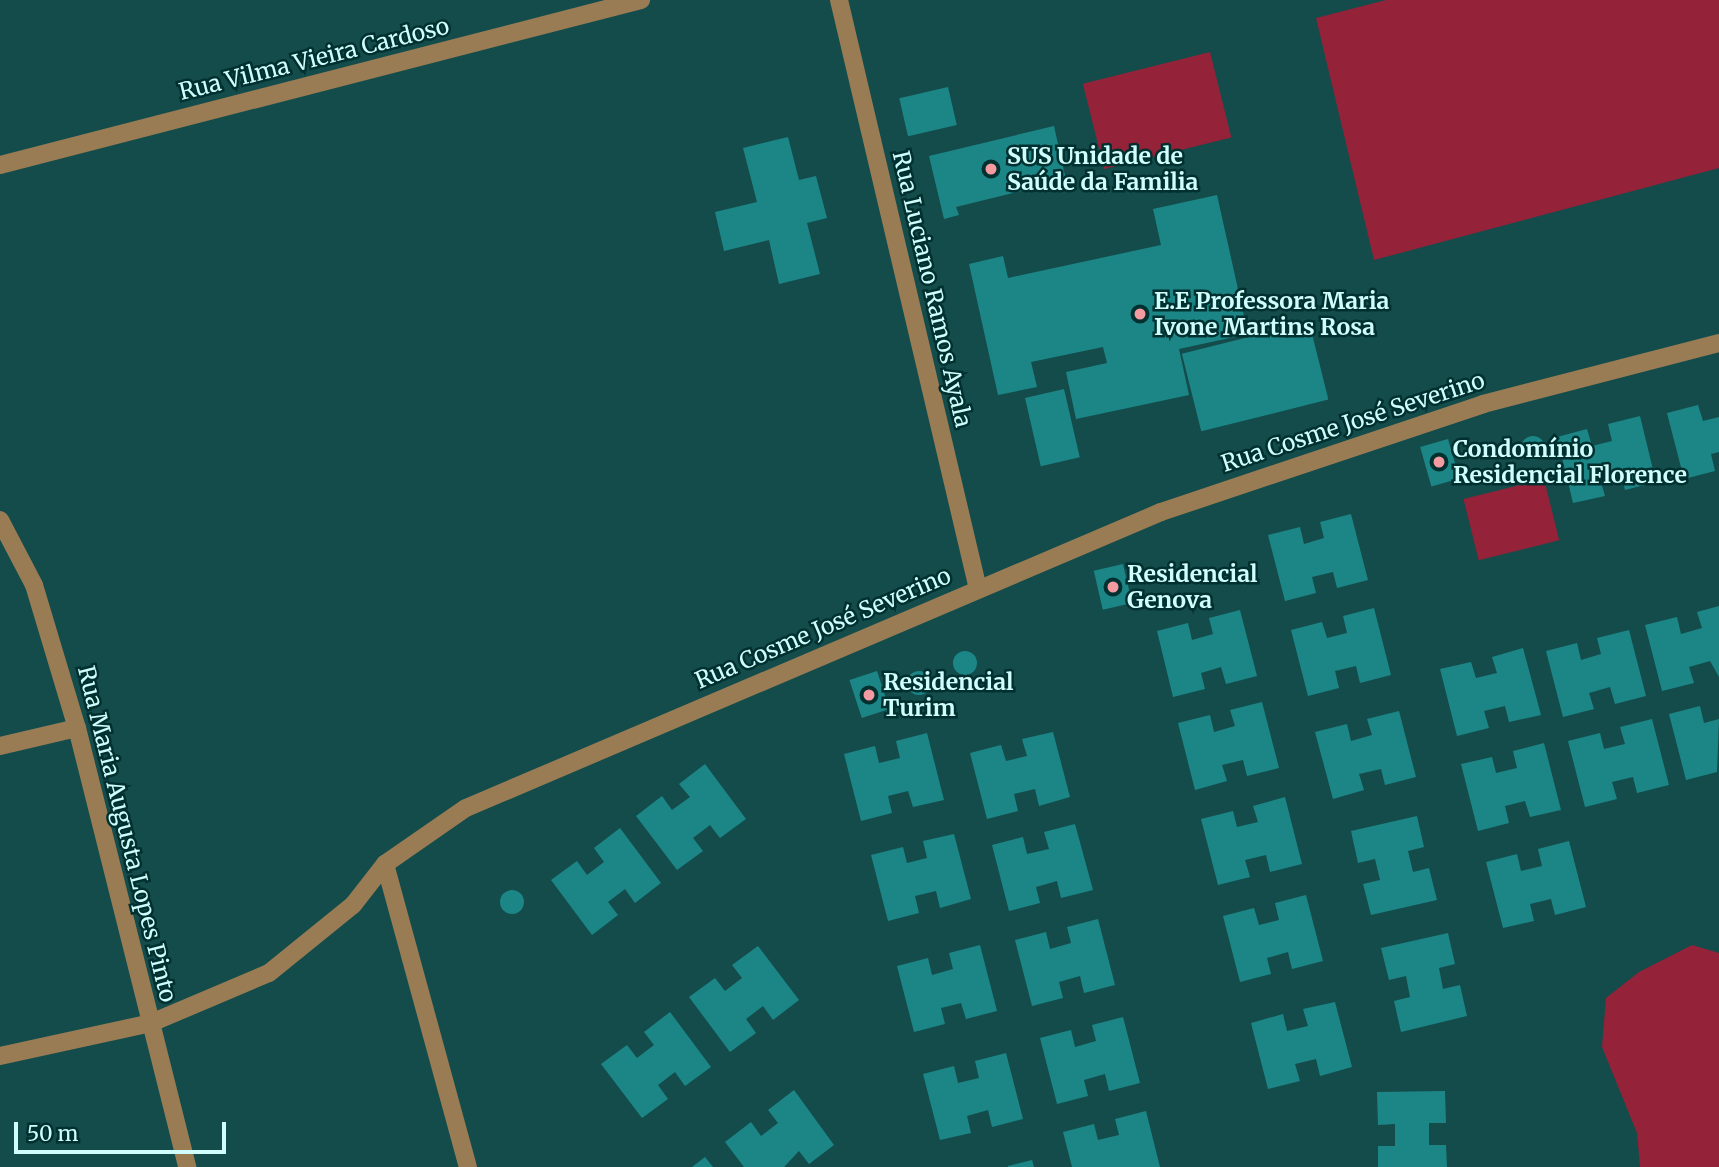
<!DOCTYPE html>
<html>
<head>
<meta charset="utf-8">
<style>
  body { margin:0 }
  #map { position:relative; width:1719px; height:1167px; overflow:hidden; background:#144c4c; font-family:Merriweather,serif }
  div>[style] { position:absolute }
  [style*='--x'] { left:calc(var(--x)*1px); top:calc(var(--y)*1px); width:calc(var(--w)*1px); rotate:calc(var(--a)*1deg) }
  .green>* { inset:0; background:#942238; transform-origin:0 0 }
  .building>* { inset:0; background:#1c8686; transform-origin:0 0 }
  .round { border-radius:50% }
  .minor>* { height:18px; margin:-9px; padding:0 9px; transform-origin:9px; border-radius:9px; background:#997c53 }
  .dots>* { width:19px; height:19px; translate:-50% -50%; box-sizing:border-box; border:4px solid #013030; border-radius:50% }
  span { translate:-50% -50%; white-space:nowrap; text-align:center; line-height:1.15; -webkit-text-stroke:5px #013030; paint-order:stroke }
  .street-label { font-size:23px; color:#d0fefd }
  .poi-label { font-size:23px; color:#d0fefd; font-weight:700 }
  .left { translate:0 -50%; text-align:left }
  .scale { position:absolute; left:14px; top:1122px; width:212px; height:32px; box-sizing:border-box; border:4px solid #d0fefd; border-top:0; padding-left:9px; font-size:21px; line-height:24px; white-space:nowrap; color:#d0fefd; -webkit-text-stroke:5px #013030; paint-order:stroke }
</style>
</head>
<body>
<div id="map">
  <div class="green">
    <i style="clip-path:polygon(1386px 0,1719px 0,1719px 168px,1374px 260px,1316px 18px)"></i>
    <i style="left:1210px;top:52px;width:88px;height:131px;rotate:76deg"></i>
    <i style="left:1544px;top:479px;width:63px;height:83px;rotate:76deg"></i>
    <i style="clip-path:polygon(1692px 945px,1719px 953px,1719px 1167px,1640px 1167px,1637px 1133px,1602px 1047px,1606px 998px,1639px 972px)"></i>
  </div>
  <div class="building">
    <i style="left:948px;top:87px;width:39px;height:50px;rotate:77deg"></i>
    <i style="clip-path:polygon(1054px 126px,1066px 180px,956px 207px,959px 215px,944px 219px,929px 156px)"></i>
    <i style="clip-path:polygon(788px 137px,799px 180px,816px 176px,827px 218px,807px 223px,820px 274px,779px 284px,769px 240px,724px 251px,715px 212px,757px 202px,743px 148px)"></i>
    <i style="clip-path:polygon(1217px 195px,1248px 334px,1179px 349px,1189px 395px,1076px 419px,1066px 372px,1107px 363px,1103px 347px,1031px 362px,1037px 387px,998px 395px,969px 264px,1003px 256px,1008px 278px,1161px 245px,1153px 209px)"></i>
    <i style="left:1309px;top:322px;width:80px;height:131px;rotate:76deg"></i>
    <i style="left:1064px;top:389px;width:70px;height:40px;rotate:77deg"></i>
    <i style="clip-path:polygon(1698px 405px,1703px 421px,1719px 417px,1719px 452px,1711px 454px,1715px 471px,1684px 479px,1667px 413px)"></i>
    <i style="clip-path:polygon(1640px 416px,1656px 482px,1625px 490px,1621px 474px,1600px 479px,1605px 496px,1573px 503px,1557px 437px,1587px 429px,1592px 446px,1612px 441px,1608px 424px)"></i>
    <i class="round" style="left:1521px;top:436px;width:24px;height:24px"></i>
    <i style="left:1448px;top:439px;width:41px;height:29px;rotate:74deg"></i>
    <i style="clip-path:polygon(1351px 514px,1368px 580px,1337px 588px,1333px 572px,1312px 577px,1316px 593px,1285px 601px,1268px 535px,1300px 527px,1304px 544px,1324px 538px,1320px 522px)"></i>
    <i style="left:1123px;top:564px;width:40px;height:30px;rotate:77deg"></i>
    <i style="clip-path:polygon(1719px 606px,1719px 677px,1710px 661px,1689px 667px,1694px 683px,1662px 691px,1645px 625px,1677px 617px,1681px 634px,1702px 628px,1697px 612px)"></i>
    <i style="clip-path:polygon(1374px 608px,1391px 675px,1360px 683px,1356px 666px,1335px 671px,1339px 688px,1308px 696px,1291px 630px,1322px 622px,1327px 638px,1347px 633px,1343px 616px)"></i>
    <i style="clip-path:polygon(1240px 610px,1257px 676px,1226px 684px,1221px 667px,1201px 673px,1205px 689px,1173px 697px,1157px 631px,1188px 623px,1192px 640px,1213px 634px,1209px 618px)"></i>
    <i style="clip-path:polygon(1629px 630px,1646px 696px,1615px 704px,1610px 687px,1589px 693px,1594px 709px,1563px 717px,1546px 651px,1577px 643px,1581px 660px,1601px 654px,1597px 638px)"></i>
    <i style="clip-path:polygon(1523px 648px,1541px 715px,1509px 722px,1505px 706px,1484px 711px,1489px 728px,1457px 736px,1440px 669px,1471px 662px,1476px 678px,1497px 673px,1492px 657px)"></i>
    <i class="round" style="left:953px;top:651px;width:24px;height:24px"></i>
    <i style="left:877px;top:671px;width:40px;height:29px;rotate:72deg"></i>
    <i class="round" style="left:907px;top:671px;width:24px;height:24px"></i>
    <i style="clip-path:polygon(1262px 702px,1279px 768px,1247px 776px,1243px 760px,1222px 765px,1227px 781px,1195px 790px,1178px 723px,1210px 715px,1214px 732px,1235px 726px,1230px 710px)"></i>
    <i style="clip-path:polygon(1700px 706px,1704px 723px,1719px 719px,1717px 772px,1686px 780px,1669px 714px)"></i>
    <i style="clip-path:polygon(1399px 711px,1416px 777px,1385px 785px,1381px 769px,1359px 774px,1364px 790px,1333px 799px,1315px 732px,1347px 724px,1351px 741px,1372px 735px,1367px 719px)"></i>
    <i style="clip-path:polygon(1652px 719px,1669px 785px,1637px 793px,1633px 777px,1612px 782px,1617px 799px,1585px 807px,1568px 741px,1600px 733px,1604px 749px,1625px 744px,1620px 727px)"></i>
    <i style="clip-path:polygon(1053px 732px,1070px 797px,1039px 806px,1035px 789px,1014px 794px,1018px 811px,987px 819px,970px 753px,1001px 745px,1006px 761px,1027px 756px,1022px 739px)"></i>
    <i style="clip-path:polygon(927px 733px,944px 800px,913px 807px,908px 791px,888px 796px,892px 813px,861px 821px,844px 754px,875px 746px,879px 763px,900px 758px,896px 741px)"></i>
    <i style="clip-path:polygon(1544px 743px,1561px 810px,1530px 817px,1525px 801px,1505px 806px,1509px 823px,1478px 831px,1461px 764px,1492px 757px,1496px 773px,1517px 768px,1513px 751px)"></i>
    <i style="clip-path:polygon(705px 764px,746px 819px,720px 838px,710px 825px,693px 838px,703px 851px,677px 870px,636px 816px,662px 796px,672px 810px,690px 797px,679px 784px)"></i>
    <i style="clip-path:polygon(1285px 797px,1302px 864px,1270px 872px,1266px 855px,1245px 860px,1250px 877px,1218px 885px,1201px 819px,1233px 811px,1237px 827px,1258px 822px,1253px 806px)"></i>
    <i style="clip-path:polygon(1417px 816px,1424px 847px,1408px 851px,1413px 872px,1429px 868px,1437px 900px,1371px 915px,1363px 884px,1380px 880px,1375px 859px,1358px 863px,1351px 831px)"></i>
    <i style="clip-path:polygon(1075px 824px,1093px 890px,1061px 898px,1057px 881px,1036px 887px,1040px 903px,1009px 911px,992px 845px,1023px 837px,1027px 854px,1049px 849px,1044px 832px)"></i>
    <i style="clip-path:polygon(620px 828px,661px 883px,635px 903px,625px 889px,608px 902px,618px 915px,592px 935px,551px 880px,577px 861px,587px 875px,604px 862px,594px 848px)"></i>
    <i style="clip-path:polygon(954px 834px,971px 899px,940px 908px,936px 891px,915px 896px,919px 913px,888px 921px,871px 855px,903px 847px,907px 863px,927px 858px,923px 841px)"></i>
    <i style="clip-path:polygon(1569px 841px,1586px 907px,1555px 915px,1551px 899px,1530px 904px,1534px 921px,1503px 928px,1486px 862px,1517px 854px,1521px 871px,1542px 866px,1538px 849px)"></i>
    <i class="round" style="left:500px;top:890px;width:24px;height:24px"></i>
    <i style="clip-path:polygon(1306px 895px,1323px 961px,1292px 969px,1288px 952px,1267px 958px,1271px 974px,1240px 982px,1223px 916px,1254px 908px,1259px 925px,1279px 920px,1275px 903px)"></i>
    <i style="clip-path:polygon(1098px 919px,1115px 985px,1084px 993px,1080px 976px,1059px 982px,1063px 998px,1032px 1006px,1015px 940px,1046px 932px,1050px 949px,1071px 943px,1067px 927px)"></i>
    <i style="clip-path:polygon(1448px 933px,1455px 964px,1439px 968px,1443px 989px,1460px 985px,1467px 1016px,1401px 1032px,1394px 1001px,1410px 997px,1406px 976px,1389px 980px,1381px 948px)"></i>
    <i style="clip-path:polygon(980px 945px,997px 1011px,966px 1019px,961px 1003px,941px 1008px,945px 1024px,914px 1032px,897px 966px,928px 958px,932px 975px,953px 969px,949px 953px)"></i>
    <i style="clip-path:polygon(758px 946px,799px 1000px,773px 1020px,763px 1006px,746px 1019px,756px 1033px,730px 1052px,689px 997px,715px 978px,725px 991px,742px 978px,732px 965px)"></i>
    <i style="clip-path:polygon(1335px 1002px,1352px 1067px,1320px 1076px,1316px 1059px,1295px 1064px,1300px 1081px,1268px 1089px,1251px 1023px,1283px 1014px,1287px 1031px,1308px 1026px,1303px 1009px)"></i>
    <i style="clip-path:polygon(670px 1012px,711px 1067px,685px 1086px,675px 1072px,658px 1085px,668px 1099px,642px 1118px,601px 1064px,627px 1045px,637px 1058px,654px 1045px,644px 1032px)"></i>
    <i style="clip-path:polygon(1123px 1017px,1140px 1083px,1109px 1091px,1105px 1074px,1084px 1080px,1088px 1096px,1057px 1104px,1040px 1038px,1071px 1030px,1075px 1047px,1096px 1041px,1092px 1025px)"></i>
    <i style="clip-path:polygon(1006px 1053px,1023px 1119px,992px 1127px,988px 1110px,967px 1116px,971px 1133px,940px 1140px,923px 1074px,954px 1066px,958px 1083px,979px 1078px,975px 1061px)"></i>
    <i style="clip-path:polygon(794px 1090px,834px 1145px,809px 1164px,799px 1151px,784px 1167px,744px 1167px,725px 1142px,751px 1122px,761px 1136px,778px 1123px,768px 1110px)"></i>
    <i style="clip-path:polygon(1445px 1091px,1446px 1123px,1429px 1123px,1429px 1145px,1446px 1145px,1447px 1167px,1378px 1167px,1378px 1146px,1395px 1146px,1395px 1124px,1378px 1125px,1377px 1092px)"></i>
    <i style="clip-path:polygon(1146px 1111px,1160px 1167px,1072px 1167px,1063px 1132px,1094px 1124px,1098px 1140px,1119px 1135px,1115px 1119px)"></i>
    <i style="clip-path:polygon(705px 1157px,713px 1167px,692px 1167px)"></i>
    <i style="clip-path:polygon(1032px 1160px,1034px 1167px,1008px 1167px,1008px 1166px)"></i>
  </div>
  <div class="minor">
    <i style="--x:839;--y:0;--w:605;--a:76.72"></i>
    <i style="--x:0;--y:165;--w:662;--a:-14.44"></i>
    <i style="--x:0;--y:520;--w:73;--a:62.4"></i>
    <i style="--x:34;--y:585;--w:149;--a:73.3"></i>
    <i style="--x:77;--y:728;--w:453;--a:75.9"></i>
    <i style="--x:0;--y:746;--w:79;--a:-13.2"></i>
    <i style="--x:385;--y:864;--w:314;--a:74.7"></i>
    <i style="--x:0;--y:1056;--w:155;--a:-12.3"></i>
    <i style="--x:151;--y:1023;--w:128;--a:-23"></i>
    <i style="--x:269;--y:973;--w:108;--a:-39"></i>
    <i style="--x:353;--y:905;--w:52;--a:-52"></i>
    <i style="--x:385;--y:864;--w:98;--a:-34.7"></i>
    <i style="--x:466;--y:808;--w:755;--a:-23.07"></i>
    <i style="--x:1161;--y:512;--w:340;--a:-18.5"></i>
    <i style="--x:1483;--y:404;--w:244;--a:-14.5"></i>
  </div>
  <div class="dots">
    <i style="left:991px;top:169px;background:#f49aa1"></i>
    <i style="left:1140px;top:314px;background:#f49aa1"></i>
    <i style="left:1439px;top:462px;background:#f49aa1"></i>
    <i style="left:1113px;top:587px;background:#f49aa1"></i>
    <i style="left:869px;top:695px;background:#f49aa1"></i>
  </div>
  <div class="street-label">
    <span style="left:314px;top:59px;rotate:-14deg">Rua Vilma Vieira Cardoso</span>
    <span style="left:932px;top:289px;rotate:77deg">Rua Luciano Ramos Ayala</span>
    <span style="left:1353px;top:422px;rotate:-18deg">Rua Cosme José Severino</span>
    <span style="left:823px;top:628px;rotate:-23deg">Rua Cosme José Severino</span>
    <span style="left:127px;top:834px;rotate:76deg">Rua Maria Augusta Lopes Pinto</span>
  </div>
  <div class="poi-label">
    <span class="left" style="left:1007px;top:169px">SUS Unidade de<br>Saúde da Familia</span>
    <span class="left" style="left:1154px;top:314px">E.E Professora Maria<br>Ivone Martins Rosa</span>
    <span class="left" style="left:1453px;top:462px">Condomínio<br>Residencial Florence</span>
    <span class="left" style="left:1127px;top:587px">Residencial<br>Genova</span>
    <span class="left" style="left:883px;top:695px">Residencial<br>Turim</span>
  </div>
  <div class="scale">50 m</div>
</div>
</body>
</html>
